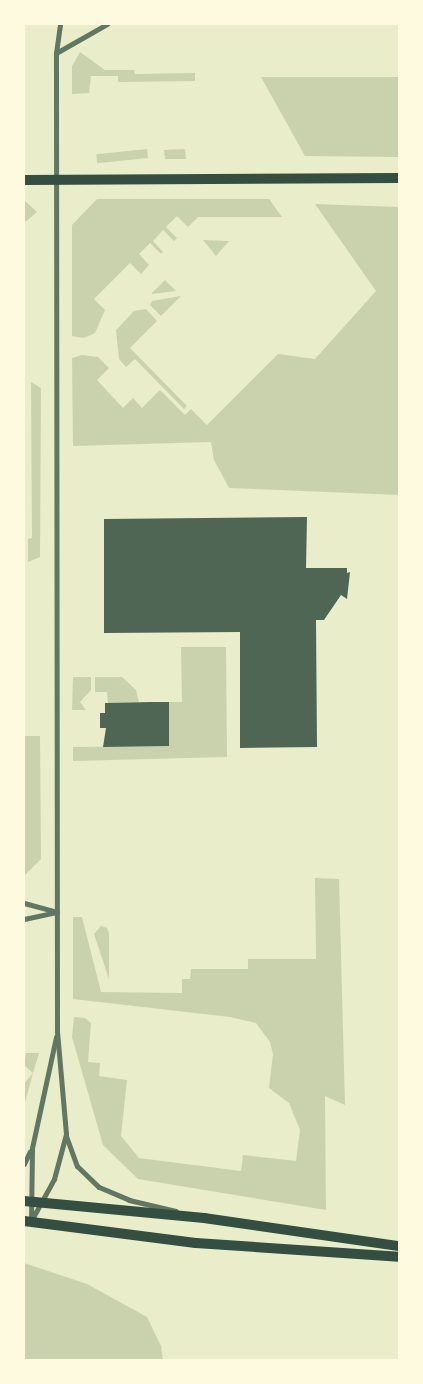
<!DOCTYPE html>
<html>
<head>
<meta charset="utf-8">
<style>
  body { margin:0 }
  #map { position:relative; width:423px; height:1384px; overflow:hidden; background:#e9edc9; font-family:"PT Sans",sans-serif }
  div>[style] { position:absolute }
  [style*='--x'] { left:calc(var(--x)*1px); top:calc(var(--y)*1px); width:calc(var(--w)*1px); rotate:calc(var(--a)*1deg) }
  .green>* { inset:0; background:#cad2ad; transform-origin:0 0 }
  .building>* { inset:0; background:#4f6655 }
  .minor>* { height:5px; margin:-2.5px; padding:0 2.5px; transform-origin:2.5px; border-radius:2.5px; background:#617663 }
  .secondary>* { height:10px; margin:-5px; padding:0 5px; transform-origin:5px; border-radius:5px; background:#344e41 }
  span { translate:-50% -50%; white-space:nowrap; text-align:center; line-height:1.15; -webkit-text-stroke:4px #fefae0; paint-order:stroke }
  .frame { position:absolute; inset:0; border:25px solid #fefae0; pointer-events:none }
</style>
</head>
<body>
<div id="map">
  <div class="green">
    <i style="clip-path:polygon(80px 52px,105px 70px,134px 70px,135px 74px,195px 73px,195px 81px,118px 82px,118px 76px,91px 76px,89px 93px,72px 94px,72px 66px)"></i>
    <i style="clip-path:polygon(261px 77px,399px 77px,399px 157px,305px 156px)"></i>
    <i style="left:147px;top:149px;width:9px;height:51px;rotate:84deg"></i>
    <i style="clip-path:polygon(185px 149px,186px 159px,165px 159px,164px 150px)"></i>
    <i style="clip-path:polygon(97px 199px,269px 199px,282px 217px,198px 217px,188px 227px,177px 216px,166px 227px,177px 238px,174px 241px,163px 230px,153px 241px,163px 252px,161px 254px,150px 243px,139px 254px,149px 265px,141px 274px,130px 263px,94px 299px,105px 310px,95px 333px,84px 338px,72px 336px,72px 225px)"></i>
    <i style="clip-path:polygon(24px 200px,37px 212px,24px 223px)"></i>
    <i style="clip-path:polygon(315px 204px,399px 207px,399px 495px,229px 488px,214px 460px,211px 442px,73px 446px,72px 358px,82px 355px,98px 357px,109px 368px,97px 380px,123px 408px,133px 398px,142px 408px,160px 390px,185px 415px,191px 409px,207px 425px,278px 354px,315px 359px,376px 291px)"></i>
    <i style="clip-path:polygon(203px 240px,228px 241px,229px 241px,216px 256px)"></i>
    <i style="clip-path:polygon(165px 280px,176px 291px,152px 294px,152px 293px)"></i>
    <i style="clip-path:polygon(181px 296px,161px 316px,150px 305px,152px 301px)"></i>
    <i style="clip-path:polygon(146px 309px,157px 321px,130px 348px,187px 406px,184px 409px,135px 359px,126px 367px,119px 359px,116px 330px,134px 311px)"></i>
    <i style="clip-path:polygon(31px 382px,41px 388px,40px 557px,28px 562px,28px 539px,32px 538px)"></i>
    <i style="clip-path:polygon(181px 647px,226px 647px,227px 757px,73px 761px,73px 747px,169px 746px,169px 702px,182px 702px)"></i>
    <i style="clip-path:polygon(73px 677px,91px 677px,91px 690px,80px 702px,86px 710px,72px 710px)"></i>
    <i style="clip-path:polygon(95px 677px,122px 677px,136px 690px,139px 702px,108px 703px,107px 692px,95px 692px)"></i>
    <i style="clip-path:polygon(24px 736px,40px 736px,41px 859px,24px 876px)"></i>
    <i style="clip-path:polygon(315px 878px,339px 879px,345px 1105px,325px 1096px,326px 1210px,138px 1179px,103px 1145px,72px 1037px,74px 1017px,85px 1018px,91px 1023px,88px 1062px,100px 1063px,99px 1076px,127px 1080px,121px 1136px,139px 1158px,241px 1171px,243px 1155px,296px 1161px,300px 1130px,289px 1103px,269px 1088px,273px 1054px,270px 1042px,256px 1023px,230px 1017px,73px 999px,73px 917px,82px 917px,101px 992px,182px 993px,182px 979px,190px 979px,191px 969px,248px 969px,248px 959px,316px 959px)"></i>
    <i style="clip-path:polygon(101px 926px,107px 928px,109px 933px,109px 979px,94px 934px)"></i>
    <i style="clip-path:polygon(26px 1053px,39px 1053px,33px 1073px,24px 1106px,24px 1084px,33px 1073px,24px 1065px)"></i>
    <i style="clip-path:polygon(24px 1263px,87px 1284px,147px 1317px,161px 1346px,163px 1360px,24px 1360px)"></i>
  </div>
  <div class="building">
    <i style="clip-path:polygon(307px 517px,306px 568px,347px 568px,347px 573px,350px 572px,347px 599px,341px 595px,324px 620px,316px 620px,317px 747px,240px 748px,240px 632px,104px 633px,104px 519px)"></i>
    <i style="clip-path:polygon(152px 702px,169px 702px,169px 746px,103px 747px,106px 728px,100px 728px,100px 713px,105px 713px,105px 703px)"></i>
  </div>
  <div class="minor">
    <i style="--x:56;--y:53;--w:59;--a:-29.6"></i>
    <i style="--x:24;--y:903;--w:34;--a:15"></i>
    <i style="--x:24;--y:919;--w:33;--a:-12"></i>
    <i style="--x:66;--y:1136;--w:32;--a:70"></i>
    <i style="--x:77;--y:1166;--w:30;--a:44"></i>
    <i style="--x:99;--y:1187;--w:33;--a:23"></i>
    <i style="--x:129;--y:1200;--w:48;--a:13.2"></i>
    <i style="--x:24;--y:1164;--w:14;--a:-65"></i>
    <i style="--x:31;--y:1221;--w:48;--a:-61.3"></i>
    <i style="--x:54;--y:1179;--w:47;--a:-75.1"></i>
    <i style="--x:66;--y:1134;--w:102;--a:-95"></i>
    <i style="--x:57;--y:1032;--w:979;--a:-90.06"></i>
    <i style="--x:56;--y:53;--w:29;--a:-82"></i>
    <i style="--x:31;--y:1221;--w:73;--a:-89.2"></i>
    <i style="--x:32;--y:1148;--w:114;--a:-77.8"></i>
  </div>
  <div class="secondary">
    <i style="--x:24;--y:180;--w:375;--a:-0.3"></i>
    <i style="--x:24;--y:1201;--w:181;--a:5.4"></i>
    <i style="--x:204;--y:1218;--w:197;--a:8.2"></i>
    <i style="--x:24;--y:1221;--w:173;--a:7.3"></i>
    <i style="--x:196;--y:1243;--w:203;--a:3.9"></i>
  </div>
  <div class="frame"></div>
</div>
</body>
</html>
